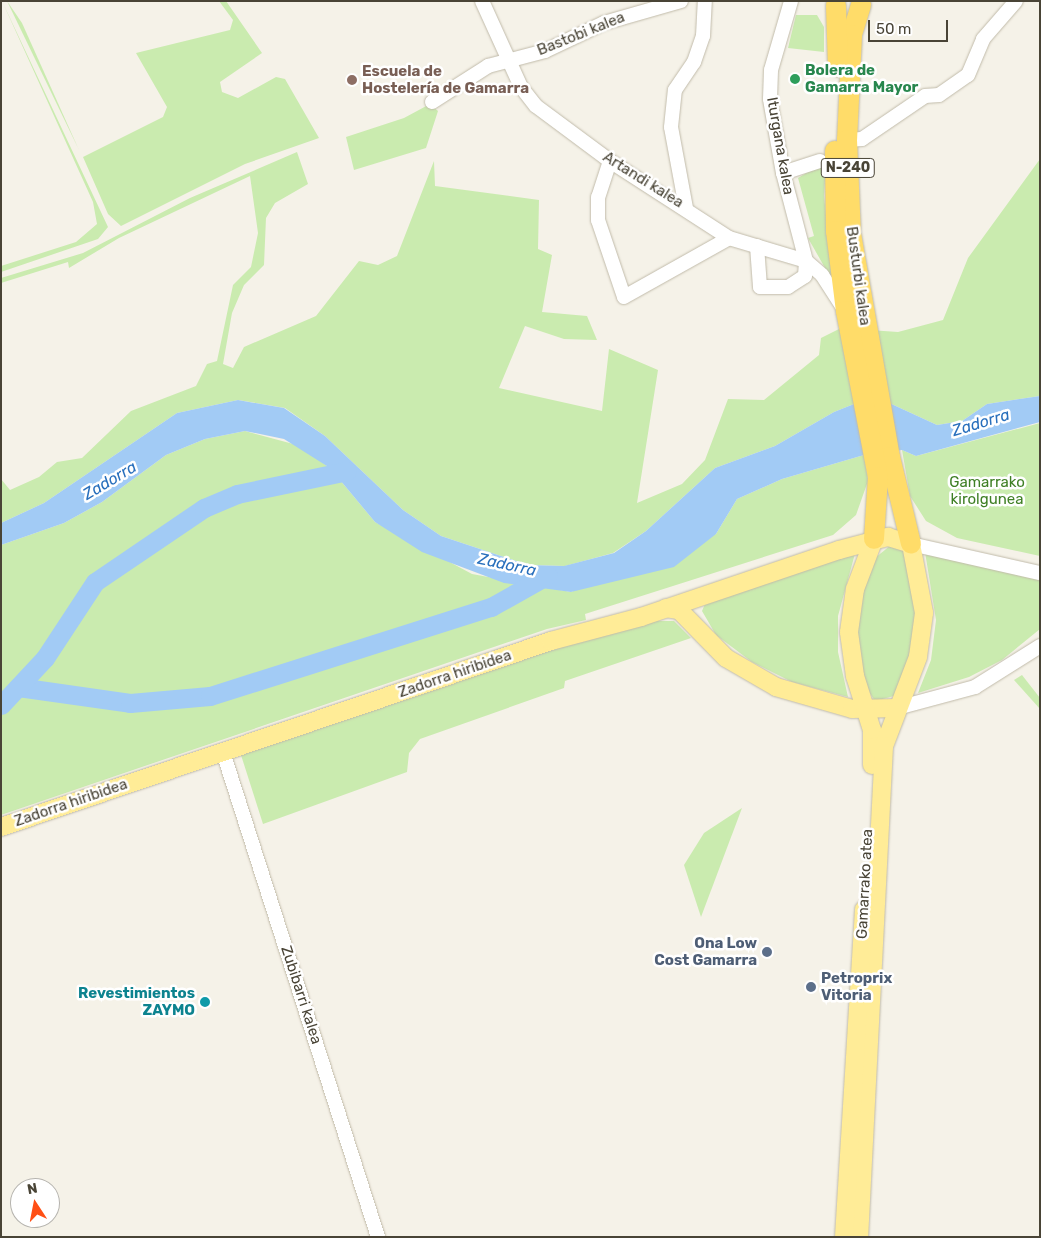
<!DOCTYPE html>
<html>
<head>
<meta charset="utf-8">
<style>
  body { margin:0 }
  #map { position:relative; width:1041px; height:1238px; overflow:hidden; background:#f5f2e8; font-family:Rubik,sans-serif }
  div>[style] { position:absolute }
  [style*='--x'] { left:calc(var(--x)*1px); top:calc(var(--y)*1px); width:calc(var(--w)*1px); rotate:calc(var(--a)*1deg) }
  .green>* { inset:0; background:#caebaf }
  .water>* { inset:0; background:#a2cbf5 }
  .river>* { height:19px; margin:-9.5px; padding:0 9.5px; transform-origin:9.5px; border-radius:9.5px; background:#a2cbf5 }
  .roads { filter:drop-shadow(0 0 1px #c1bbaa) drop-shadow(0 0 1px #c1bbaa) }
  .minor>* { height:14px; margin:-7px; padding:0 7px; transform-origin:7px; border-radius:7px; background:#fff }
  .major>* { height:18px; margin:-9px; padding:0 9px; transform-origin:9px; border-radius:9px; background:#ffec97 }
  .highway>* { height:20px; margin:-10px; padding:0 10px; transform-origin:10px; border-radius:10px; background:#ffdc69 }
  .dots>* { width:14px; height:14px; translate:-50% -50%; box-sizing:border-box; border:2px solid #fff; border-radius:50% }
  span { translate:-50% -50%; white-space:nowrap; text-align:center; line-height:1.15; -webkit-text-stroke:5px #fff; paint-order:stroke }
  .shield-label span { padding:1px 4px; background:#fff; border:1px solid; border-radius:4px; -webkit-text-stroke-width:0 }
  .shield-label { font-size:14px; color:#494436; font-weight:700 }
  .street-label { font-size:15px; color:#494436 }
  .leisure-label { font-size:15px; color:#27864d; font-weight:700 }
  .left { translate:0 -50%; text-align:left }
  .education-label { font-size:15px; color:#785e54; font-weight:700 }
  .park-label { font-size:15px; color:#3f7f25 }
  .service-label { font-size:15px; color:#4e5e75; font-weight:700 }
  .right { translate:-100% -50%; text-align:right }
  .culture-label { font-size:15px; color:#0d838f; font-weight:700 }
  .water-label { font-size:16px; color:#286fbc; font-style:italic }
  .frame { position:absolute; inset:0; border:2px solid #494436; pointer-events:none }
  .north { position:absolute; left:10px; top:1178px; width:50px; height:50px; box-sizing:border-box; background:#fff; border:1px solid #b6b4af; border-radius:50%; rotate:349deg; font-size:14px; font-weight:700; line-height:20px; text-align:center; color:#494436 }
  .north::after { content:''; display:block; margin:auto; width:18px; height:22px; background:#ff4f15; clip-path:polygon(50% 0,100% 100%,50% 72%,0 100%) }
  .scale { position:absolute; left:868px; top:20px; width:80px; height:22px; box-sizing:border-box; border:2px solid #494436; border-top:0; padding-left:6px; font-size:15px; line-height:18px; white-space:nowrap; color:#494436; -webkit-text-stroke:4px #fff; paint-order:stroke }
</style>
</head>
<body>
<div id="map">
  <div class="green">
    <i style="clip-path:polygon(2px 1px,108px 227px,98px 239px,1px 272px,1px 266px,76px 242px,97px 224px,93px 202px)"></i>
    <i style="clip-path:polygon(7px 1px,22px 23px,79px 150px)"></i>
    <i style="clip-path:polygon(219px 1px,226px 1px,262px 53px,220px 82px,222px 92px,238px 98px,276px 77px,285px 79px,319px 138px,245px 164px,121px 226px,108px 214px,83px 157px,163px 117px,167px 107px,136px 53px,230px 30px,233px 20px)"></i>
    <i style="clip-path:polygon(796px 15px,817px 15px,824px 27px,824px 52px,788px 48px)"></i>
    <i style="clip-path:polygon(430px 104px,438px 111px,426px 148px,354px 170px,346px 137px,404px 118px)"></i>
    <i style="clip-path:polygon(297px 152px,308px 184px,275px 203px,266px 218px,264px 265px,244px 285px,232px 313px,223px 364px,233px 368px,244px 347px,316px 316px,359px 261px,378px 265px,397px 256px,434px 161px,435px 186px,539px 200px,538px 249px,552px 255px,542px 312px,587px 316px,597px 340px,564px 339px,525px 326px,499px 388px,602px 411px,609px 349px,658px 370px,637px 503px,682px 484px,705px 460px,728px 399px,764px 400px,819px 355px,821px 338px,841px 328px,898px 332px,943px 320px,968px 258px,1040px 159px,1040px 396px,987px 404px,962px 421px,937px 425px,874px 396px,834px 412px,775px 446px,715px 468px,646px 531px,613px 553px,565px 566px,528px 565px,441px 536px,403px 510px,325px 436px,285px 408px,238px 400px,177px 413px,44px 503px,1px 523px,1px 479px,10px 490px,39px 477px,57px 462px,82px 458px,131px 411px,196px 386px,207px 364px,217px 361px,233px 285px,251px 267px,258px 233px,250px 176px,119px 238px,69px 268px,68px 262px,1px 283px,1px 278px,83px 253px,190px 198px)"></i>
    <i style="clip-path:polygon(826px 161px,824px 196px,833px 282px,808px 238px,814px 236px,798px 178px)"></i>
    <i style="clip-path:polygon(1040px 423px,1040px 556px,957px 538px,926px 521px,910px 496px,902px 450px,916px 456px)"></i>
    <i style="clip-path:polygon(245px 431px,297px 445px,330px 468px,375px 522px,472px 574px,571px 592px,716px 534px,737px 499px,782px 479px,864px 455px,868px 481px,856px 515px,833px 535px,585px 614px,586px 620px,547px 629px,1px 815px,1px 545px,64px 523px,102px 502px,166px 455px,205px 439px)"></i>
    <i style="clip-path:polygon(891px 545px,905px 551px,916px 604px,913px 649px,894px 696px,875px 701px,865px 686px,856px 633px,862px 593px,875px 558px)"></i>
    <i style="clip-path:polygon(856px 550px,838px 616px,838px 652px,848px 697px,792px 682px,752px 662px,716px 635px,702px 611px,705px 604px)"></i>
    <i style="clip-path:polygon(925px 552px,1040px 579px,1040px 629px,1002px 660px,969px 677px,918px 693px,931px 660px,936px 620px)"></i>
    <i style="clip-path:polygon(648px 621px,674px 621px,691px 638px,565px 681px,564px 688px,420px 739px,409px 753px,407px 772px,263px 824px,241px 755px,551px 649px)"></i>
    <i style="clip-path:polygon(1022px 675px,1040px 698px,1040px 709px,1014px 680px)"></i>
    <i style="clip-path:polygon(742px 808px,701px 917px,684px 865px,704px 833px)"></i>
  </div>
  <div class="water">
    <i style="clip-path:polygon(874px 396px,937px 425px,962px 421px,987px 404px,1040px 396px,1040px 422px,916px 456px,902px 450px,864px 455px,782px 479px,737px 499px,716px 534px,674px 567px,571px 592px,504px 583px,422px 552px,375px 522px,330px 468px,284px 439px,245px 431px,205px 439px,166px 455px,102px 502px,64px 523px,1px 545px,1px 523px,44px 503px,177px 413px,238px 400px,284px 408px,325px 436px,403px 510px,441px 536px,528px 565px,564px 566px,614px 553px,646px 531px,715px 468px,775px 446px,834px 412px)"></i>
  </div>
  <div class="river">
    <i style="--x:18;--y:687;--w:113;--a:8.1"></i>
    <i style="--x:130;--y:703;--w:80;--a:-5"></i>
    <i style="--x:210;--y:696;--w:295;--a:-17.6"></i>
    <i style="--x:491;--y:607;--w:65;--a:-29.3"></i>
    <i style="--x:1;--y:705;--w:64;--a:-46.9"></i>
    <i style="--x:45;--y:658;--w:91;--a:-56.7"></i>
    <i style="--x:95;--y:582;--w:132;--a:-34.2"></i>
    <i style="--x:204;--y:508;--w:36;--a:-23"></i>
    <i style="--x:237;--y:494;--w:112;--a:-11.8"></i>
  </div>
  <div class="roads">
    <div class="minor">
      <i style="--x:482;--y:1;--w:94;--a:65.6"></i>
      <i style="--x:521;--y:87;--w:24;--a:52"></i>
      <i style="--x:536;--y:106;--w:92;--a:36.6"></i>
      <i style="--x:610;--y:161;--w:142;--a:32.9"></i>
      <i style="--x:729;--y:238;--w:80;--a:16.6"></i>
      <i style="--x:806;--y:261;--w:21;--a:41"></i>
      <i style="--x:822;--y:275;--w:40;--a:57.1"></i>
      <i style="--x:432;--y:102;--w:67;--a:-32.7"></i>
      <i style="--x:488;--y:66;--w:59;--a:-14.7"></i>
      <i style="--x:545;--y:51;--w:65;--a:-25.4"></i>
      <i style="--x:604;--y:23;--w:80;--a:-15.9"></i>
      <i style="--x:847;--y:140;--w:15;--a:-4"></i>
      <i style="--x:862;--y:139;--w:76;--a:-34.3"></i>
      <i style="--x:925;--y:96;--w:14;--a:-4"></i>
      <i style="--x:939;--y:95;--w:35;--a:-35"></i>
      <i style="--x:968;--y:75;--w:39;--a:-67"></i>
      <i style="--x:983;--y:39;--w:50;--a:-49"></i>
      <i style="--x:610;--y:161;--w:38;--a:108"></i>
      <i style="--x:598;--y:197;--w:23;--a:90"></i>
      <i style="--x:598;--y:220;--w:81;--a:71.3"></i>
      <i style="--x:624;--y:297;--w:120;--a:-29.3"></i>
      <i style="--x:783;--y:173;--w:39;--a:-18"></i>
      <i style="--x:686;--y:208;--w:82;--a:-100.5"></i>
      <i style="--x:671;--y:127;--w:37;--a:-84"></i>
      <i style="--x:675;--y:90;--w:34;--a:-56"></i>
      <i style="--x:694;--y:62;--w:28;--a:-71"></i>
      <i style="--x:703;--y:36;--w:35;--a:-87"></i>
      <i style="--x:757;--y:246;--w:41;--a:85.8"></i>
      <i style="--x:760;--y:287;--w:28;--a:0"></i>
      <i style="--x:788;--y:287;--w:20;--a:-33"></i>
      <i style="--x:805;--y:276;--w:15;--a:-86"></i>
      <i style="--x:806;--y:261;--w:91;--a:-104.6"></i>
      <i style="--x:783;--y:173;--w:75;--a:-100"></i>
      <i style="--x:770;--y:99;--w:29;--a:-88"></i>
      <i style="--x:771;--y:70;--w:72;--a:-73.8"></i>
      <i style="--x:911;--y:544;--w:132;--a:12.7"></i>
      <i style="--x:897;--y:708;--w:81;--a:-15.1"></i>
      <i style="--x:975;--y:687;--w:77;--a:-32.2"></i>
      <i style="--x:223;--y:752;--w:509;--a:72.28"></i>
    </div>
    <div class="major">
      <i style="--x:666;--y:608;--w:13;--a:9"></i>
      <i style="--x:679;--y:610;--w:67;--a:45.6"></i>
      <i style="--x:726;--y:658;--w:58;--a:30.1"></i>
      <i style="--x:776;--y:687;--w:79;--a:16.1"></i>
      <i style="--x:852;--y:709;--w:45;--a:-1.3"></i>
      <i style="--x:872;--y:765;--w:35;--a:-90"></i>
      <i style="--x:872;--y:730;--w:57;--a:-107.5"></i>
      <i style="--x:855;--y:676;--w:44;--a:-97.8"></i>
      <i style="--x:849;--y:632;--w:43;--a:-82.1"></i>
      <i style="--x:855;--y:589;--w:53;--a:-69.2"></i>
      <i style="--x:1;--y:827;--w:581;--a:-18.68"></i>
      <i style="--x:551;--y:641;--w:93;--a:-14.9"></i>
      <i style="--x:641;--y:617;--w:209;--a:-18.7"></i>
      <i style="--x:839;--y:550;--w:51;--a:-14.9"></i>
      <i style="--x:888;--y:537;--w:24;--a:17"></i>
      <i style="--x:911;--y:544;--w:70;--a:79.3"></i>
      <i style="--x:924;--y:613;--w:44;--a:97.8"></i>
      <i style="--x:918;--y:657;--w:95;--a:110.9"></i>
      <i style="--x:884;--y:746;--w:492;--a:92.9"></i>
      <i style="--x:844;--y:1237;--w:328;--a:-86.5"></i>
    </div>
    <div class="highway">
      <i style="--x:861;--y:5;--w:31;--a:107"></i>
      <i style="--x:852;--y:35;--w:105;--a:92.7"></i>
      <i style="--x:847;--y:140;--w:94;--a:87.6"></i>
      <i style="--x:851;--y:234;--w:226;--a:80.1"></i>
      <i style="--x:890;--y:457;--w:89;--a:76.4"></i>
      <i style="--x:836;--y:6;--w:61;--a:88.1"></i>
      <i style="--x:835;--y:151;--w:80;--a:89.3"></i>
      <i style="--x:836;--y:231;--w:81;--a:82.9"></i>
      <i style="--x:846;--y:311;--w:169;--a:79.1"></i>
      <i style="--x:878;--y:477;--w:62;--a:93.7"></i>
    </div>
  </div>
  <div class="dots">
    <i style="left:795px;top:79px;background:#2e9e5b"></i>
    <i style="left:352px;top:80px;background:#8d6e63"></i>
    <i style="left:767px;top:952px;background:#5c6f8a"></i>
    <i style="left:811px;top:987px;background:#5c6f8a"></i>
    <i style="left:205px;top:1002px;background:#0f9aa8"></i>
  </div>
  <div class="shield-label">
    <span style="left:848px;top:168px">N-240</span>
  </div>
  <div class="street-label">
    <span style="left:581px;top:34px;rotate:-22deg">Bastobi kalea</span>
    <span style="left:780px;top:146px;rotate:80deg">Iturgana kalea</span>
    <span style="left:643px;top:180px;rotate:32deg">Artandi kalea</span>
    <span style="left:858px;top:276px;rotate:82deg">Busturbi kalea</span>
    <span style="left:455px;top:674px;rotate:-19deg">Zadorra hiribidea</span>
    <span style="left:71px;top:803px;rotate:-19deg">Zadorra hiribidea</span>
    <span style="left:865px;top:884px;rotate:-87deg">Gamarrako atea</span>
    <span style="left:301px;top:995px;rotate:72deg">Zubibarri kalea</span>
  </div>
  <div class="leisure-label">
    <span class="left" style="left:805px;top:79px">Bolera de<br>Gamarra Mayor</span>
  </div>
  <div class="education-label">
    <span class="left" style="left:362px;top:80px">Escuela de<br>Hostelería de Gamarra</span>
  </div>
  <div class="park-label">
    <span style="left:987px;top:491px">Gamarrako<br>kirolgunea</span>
  </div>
  <div class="service-label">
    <span class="right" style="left:757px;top:952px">Ona Low<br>Cost Gamarra</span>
    <span class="left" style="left:821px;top:987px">Petroprix<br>Vitoria</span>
  </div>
  <div class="culture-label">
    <span class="right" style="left:195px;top:1002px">Revestimientos<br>ZAYMO</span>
  </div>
  <div class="water-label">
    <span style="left:981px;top:423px;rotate:-17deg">Zadorra</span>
    <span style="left:110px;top:481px;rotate:-31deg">Zadorra</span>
    <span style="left:507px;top:565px;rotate:12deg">Zadorra</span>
  </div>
  <div class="frame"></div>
  <div class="north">N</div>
  <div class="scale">50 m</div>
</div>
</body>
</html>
